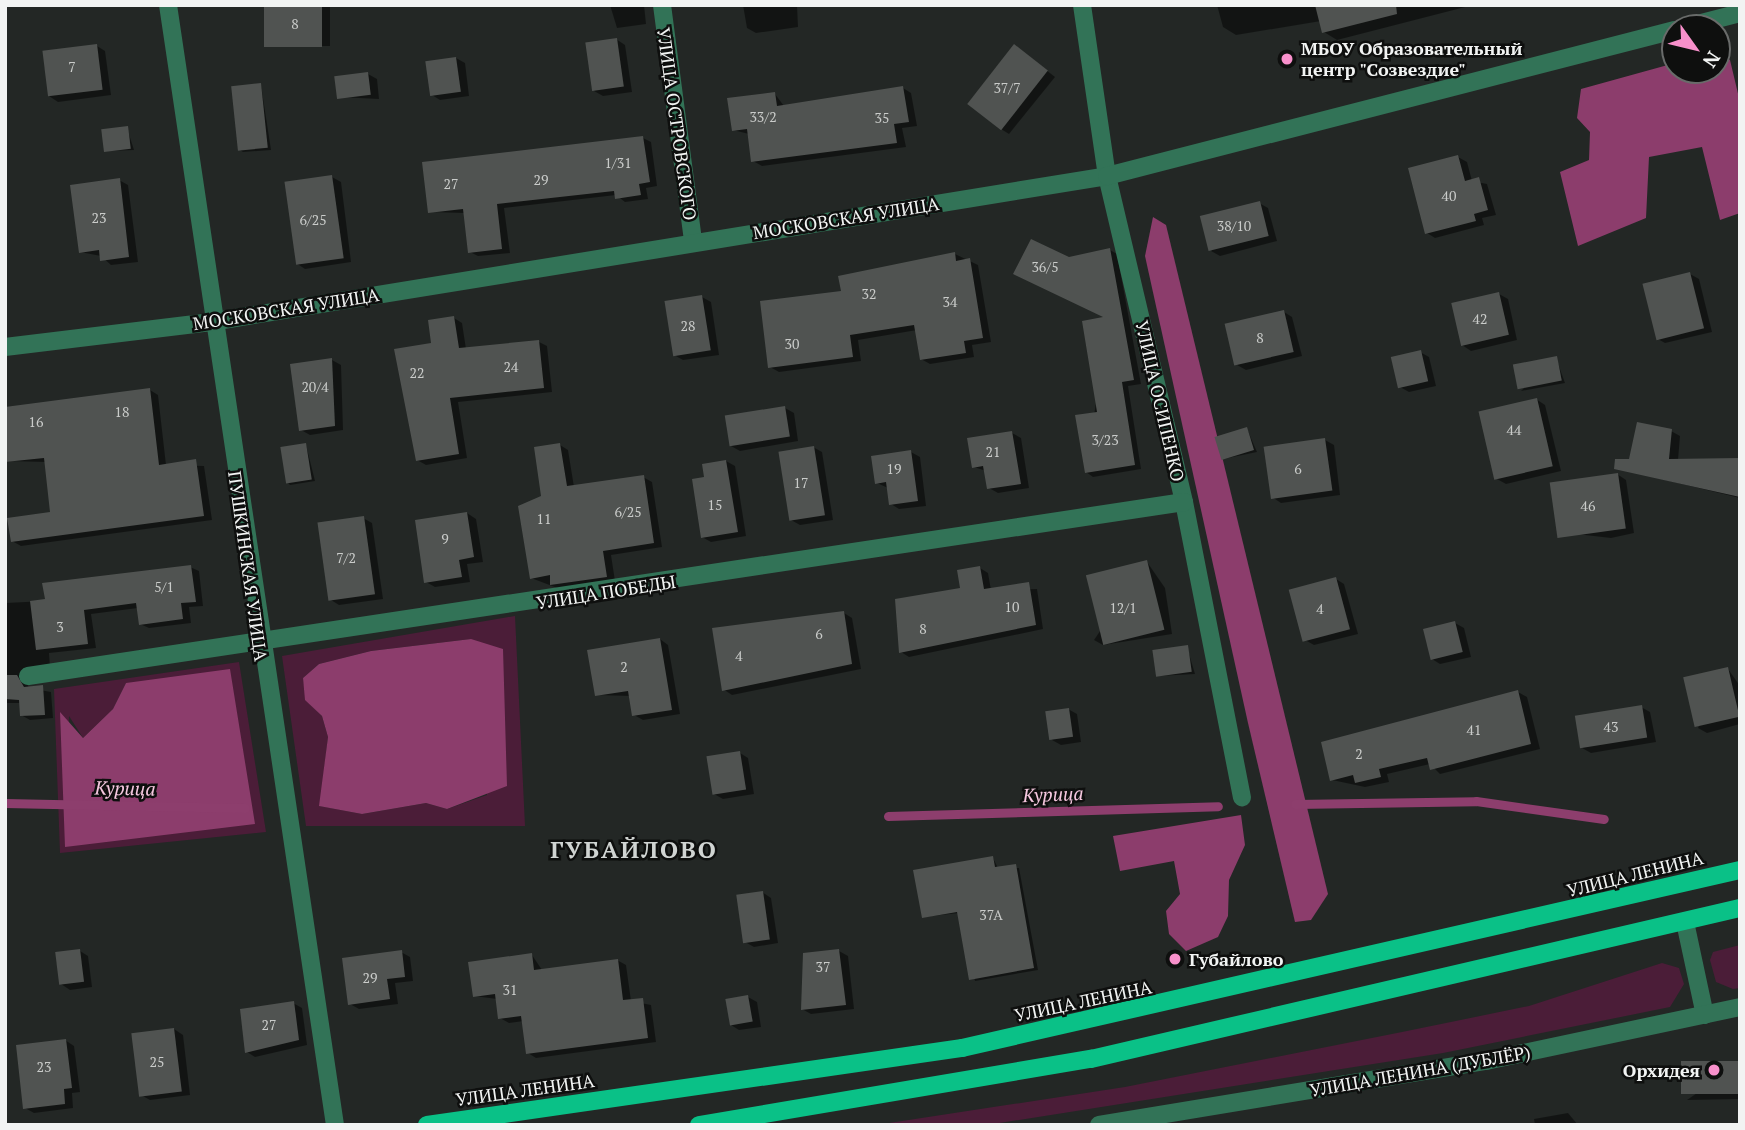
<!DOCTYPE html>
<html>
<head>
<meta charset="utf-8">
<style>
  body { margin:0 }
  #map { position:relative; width:1745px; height:1130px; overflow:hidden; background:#232725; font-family:"PT Serif",serif }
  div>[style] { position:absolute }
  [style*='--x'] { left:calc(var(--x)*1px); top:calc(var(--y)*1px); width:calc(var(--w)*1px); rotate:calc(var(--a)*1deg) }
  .green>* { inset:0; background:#4b1d38 }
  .forest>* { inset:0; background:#8c3d6c }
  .shadow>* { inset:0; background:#0007; transform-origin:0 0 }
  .stream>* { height:9px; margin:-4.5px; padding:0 4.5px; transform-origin:4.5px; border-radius:4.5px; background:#8d3e6d }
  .building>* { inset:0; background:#505351; transform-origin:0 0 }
  .minor>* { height:18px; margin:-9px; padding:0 9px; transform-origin:9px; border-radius:9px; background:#327357 }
  .primary>* { height:18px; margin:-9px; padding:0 9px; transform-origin:9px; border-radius:9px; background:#0ac187 }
  .dots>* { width:19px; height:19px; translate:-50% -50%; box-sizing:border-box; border:4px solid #0e0f0e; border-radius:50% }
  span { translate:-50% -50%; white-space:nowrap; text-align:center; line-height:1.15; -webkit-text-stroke:5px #0e0f0e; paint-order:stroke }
  .number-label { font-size:14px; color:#caccca }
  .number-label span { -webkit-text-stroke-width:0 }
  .poi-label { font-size:18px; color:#f2f4f3; font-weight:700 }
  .left { translate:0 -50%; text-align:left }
  .right { translate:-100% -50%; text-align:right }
  .street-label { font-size:18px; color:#f2f4f3 }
  .water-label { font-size:19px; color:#f6c8e0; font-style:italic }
  .district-label { font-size:24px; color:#d0d4d2; font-weight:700; letter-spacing:2px }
  .frame { position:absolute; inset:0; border:7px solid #f2f4f3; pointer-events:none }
  .north { position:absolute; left:1661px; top:14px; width:70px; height:70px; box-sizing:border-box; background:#0e0f0e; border:2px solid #696b6a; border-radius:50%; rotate:124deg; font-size:19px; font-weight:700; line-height:28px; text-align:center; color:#f2f4f3 }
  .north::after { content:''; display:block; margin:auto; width:24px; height:32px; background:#f890cb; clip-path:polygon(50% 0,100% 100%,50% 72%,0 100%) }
</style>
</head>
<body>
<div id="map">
  <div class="green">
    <i style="clip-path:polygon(evenodd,515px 616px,525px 826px,306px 826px,282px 656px,515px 616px,471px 639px,487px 795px,447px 809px,426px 803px,362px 814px,320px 806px,328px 737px,322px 716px,306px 700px,303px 678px,319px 664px,371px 651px,471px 639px)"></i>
    <i style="clip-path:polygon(evenodd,239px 662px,266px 832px,60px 853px,54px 689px,239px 662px,126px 683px,138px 685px,65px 847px,69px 716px,83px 738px,113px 709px,126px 683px)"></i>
    <i style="clip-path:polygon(1740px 945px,1740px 988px,1733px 989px,1716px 982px,1710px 960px,1713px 952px)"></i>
    <i style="clip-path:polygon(1662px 963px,1679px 968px,1684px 984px,1670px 1007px,1443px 1053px,987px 1125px,876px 1125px,1125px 1087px,1402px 1032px,1529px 1006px)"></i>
  </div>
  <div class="forest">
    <i style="clip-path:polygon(1717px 52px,1730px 60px,1740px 102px,1740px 213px,1720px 220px,1702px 147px,1649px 157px,1646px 218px,1578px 246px,1560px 172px,1589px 160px,1590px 132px,1577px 118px,1581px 89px,1675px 63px,1675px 70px,1717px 70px)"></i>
    <i style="clip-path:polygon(1153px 217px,1166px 225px,1328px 894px,1311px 920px,1295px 922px,1248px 723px,1145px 256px)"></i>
    <i style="clip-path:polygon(471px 639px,503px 649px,507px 786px,447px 809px,426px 803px,362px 814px,319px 806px,328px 737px,322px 716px,305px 700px,303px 678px,319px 664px,371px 651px)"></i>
    <i style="clip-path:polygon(230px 669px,255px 824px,65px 847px,60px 712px,83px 738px,113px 709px,126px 683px)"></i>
    <i style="clip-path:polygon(1241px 815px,1245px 845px,1229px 880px,1228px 916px,1218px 937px,1186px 951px,1169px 934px,1166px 911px,1180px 894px,1174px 861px,1120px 871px,1113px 836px)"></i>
  </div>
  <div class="shadow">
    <i style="left:266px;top:5px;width:64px;height:41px"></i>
    <i style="clip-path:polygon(610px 5px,644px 5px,646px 24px,617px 28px)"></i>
    <i style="clip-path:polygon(743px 5px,797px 5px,798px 27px,756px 33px,747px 28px)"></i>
    <i style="clip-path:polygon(1217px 5px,1473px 5px,1337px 40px,1324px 32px,1321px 21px,1236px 35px,1223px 27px)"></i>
    <i style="clip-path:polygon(616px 39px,625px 45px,632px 92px,603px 96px,594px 91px)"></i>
    <i style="clip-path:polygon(97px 46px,105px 51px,111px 95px,58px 102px,49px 96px)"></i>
    <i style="clip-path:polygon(1023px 52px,1055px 77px,1009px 134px,1001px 129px)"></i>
    <i style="clip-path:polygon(456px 58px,465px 63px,469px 96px,440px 100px,432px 95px)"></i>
    <i style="clip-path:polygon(368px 74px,377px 79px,379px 99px,338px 97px)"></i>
    <i style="clip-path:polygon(261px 85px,271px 150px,243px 152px,240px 150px)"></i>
    <i style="clip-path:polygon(903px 88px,911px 93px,917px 126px,902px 128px,906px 147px,762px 166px,753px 161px,749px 134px,733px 130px,775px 94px,784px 106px)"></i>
    <i style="clip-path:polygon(127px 128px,134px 150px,106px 151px)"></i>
    <i style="clip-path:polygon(643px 138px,651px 142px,657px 186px,646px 188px,648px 199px,625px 202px,616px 195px,504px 208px,510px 253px,478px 256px,470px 252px,465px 213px,430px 212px)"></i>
    <i style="clip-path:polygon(1458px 157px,1467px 162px,1472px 181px,1487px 184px,1496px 215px,1482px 218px,1484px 225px,1435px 238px,1427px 233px)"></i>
    <i style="clip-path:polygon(332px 177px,341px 182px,351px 262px,305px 269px,296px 263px)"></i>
    <i style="clip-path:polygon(119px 180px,128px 185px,138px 262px,111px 265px,101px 256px,80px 252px)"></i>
    <i style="clip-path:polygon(1259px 203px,1268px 208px,1277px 241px,1220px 256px,1211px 251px)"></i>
    <i style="clip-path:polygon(1110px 250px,1117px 254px,1141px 384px,1128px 386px,1141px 469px,1093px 477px,1086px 472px,1108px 318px,1069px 259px)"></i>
    <i style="clip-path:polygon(955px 254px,978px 265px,991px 342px,972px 345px,974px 357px,930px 364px,921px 359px,917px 330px,858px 340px,861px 361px,779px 372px,770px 367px,843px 293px)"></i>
    <i style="clip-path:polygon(1690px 274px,1699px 279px,1712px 332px,1665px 343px,1656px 338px)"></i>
    <i style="clip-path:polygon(1499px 294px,1508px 299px,1517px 340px,1471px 351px,1462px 345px)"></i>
    <i style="clip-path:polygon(702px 297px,711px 302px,719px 355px,683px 360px,674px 355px)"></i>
    <i style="clip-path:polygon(1284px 312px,1292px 317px,1302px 356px,1246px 370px,1237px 365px)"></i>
    <i style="clip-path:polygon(454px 318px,462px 323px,466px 349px,539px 342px,547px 346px,552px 392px,458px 402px,467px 458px,426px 465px,417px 460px,433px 344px)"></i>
    <i style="clip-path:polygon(1420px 352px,1429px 357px,1436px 386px,1409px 392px,1400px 387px)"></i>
    <i style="clip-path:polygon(1556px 358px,1565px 383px,1521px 391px)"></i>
    <i style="clip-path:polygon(332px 360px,341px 365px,343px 430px,310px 435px,301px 430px,292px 366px)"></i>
    <i style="clip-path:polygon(150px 390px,158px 395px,166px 465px,204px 466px,212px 520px,21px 546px,12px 541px,52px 514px,46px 462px,8px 461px)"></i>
    <i style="clip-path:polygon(1536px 399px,1545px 405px,1561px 471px,1506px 484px,1497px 479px)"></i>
    <i style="clip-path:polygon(785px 408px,794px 413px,798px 441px,740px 451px,731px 446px)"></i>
    <i style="clip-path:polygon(1247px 429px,1257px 452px,1223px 459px)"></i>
    <i style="clip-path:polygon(1671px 431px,1680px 436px,1678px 460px,1740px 462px,1740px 498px,1616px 468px)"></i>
    <i style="clip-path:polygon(1012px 433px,1021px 438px,1029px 488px,998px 493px,989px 488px,986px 471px,974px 467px)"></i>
    <i style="clip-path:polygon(1325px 440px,1334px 445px,1340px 495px,1281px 503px,1272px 497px)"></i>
    <i style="clip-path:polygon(306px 445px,315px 481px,290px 485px,287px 482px)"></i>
    <i style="clip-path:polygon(560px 445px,568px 450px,574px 487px,643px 477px,652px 482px,662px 547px,611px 555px,615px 581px,560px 589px,531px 578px,543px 497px)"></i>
    <i style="clip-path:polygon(813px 447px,822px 452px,833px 520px,800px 525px,791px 520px)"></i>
    <i style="clip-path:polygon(911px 452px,920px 457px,926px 506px,899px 509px,891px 504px,888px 488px,877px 483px)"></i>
    <i style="clip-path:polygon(726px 461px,735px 466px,746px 536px,711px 542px,702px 537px,706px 478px)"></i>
    <i style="clip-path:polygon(1617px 474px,1626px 480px,1634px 533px,1611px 538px,1559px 532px)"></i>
    <i style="clip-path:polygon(467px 513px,476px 519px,483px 562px,467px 564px,470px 582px,435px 587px,426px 582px)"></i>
    <i style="clip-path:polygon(363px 518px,372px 523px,383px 599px,339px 605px,331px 600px)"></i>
    <i style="clip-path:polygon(1147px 562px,1165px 588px,1172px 634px,1103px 645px,1094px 640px)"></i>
    <i style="clip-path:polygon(190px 567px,199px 571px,203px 606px,189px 607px,191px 623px,149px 628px,140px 624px,138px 608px,91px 614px,96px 648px,49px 653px,50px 667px,24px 677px,29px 688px,51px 692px,53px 718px,30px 720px,21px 715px,21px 703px,5px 703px,5px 603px,46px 601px)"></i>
    <i style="clip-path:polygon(980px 568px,988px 573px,991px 590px,1037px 589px,1043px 629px,909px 657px,901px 652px)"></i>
    <i style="clip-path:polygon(1336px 579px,1344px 584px,1358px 634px,1314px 645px,1305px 640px)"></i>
    <i style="clip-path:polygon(844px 613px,852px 618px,861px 669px,732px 695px,723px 689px)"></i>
    <i style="clip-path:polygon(1455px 623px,1464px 628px,1471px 657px,1440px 664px,1432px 659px)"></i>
    <i style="clip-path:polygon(660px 639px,668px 645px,680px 714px,643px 720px,634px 715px,631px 696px,596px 695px)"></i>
    <i style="clip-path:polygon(1187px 647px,1195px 674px,1158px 676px)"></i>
    <i style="clip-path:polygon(1728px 669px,1740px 686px,1740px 724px,1707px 733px,1698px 728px)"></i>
    <i style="clip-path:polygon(1518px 692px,1527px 697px,1540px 749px,1440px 774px,1430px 764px,1387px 774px,1389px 782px,1365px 787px,1332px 780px)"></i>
    <i style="clip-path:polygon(1641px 707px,1650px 712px,1656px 742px,1591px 753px,1582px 748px)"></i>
    <i style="clip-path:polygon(1068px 709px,1077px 714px,1081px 742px,1061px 745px,1052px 740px)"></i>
    <i style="clip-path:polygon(740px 753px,748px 758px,754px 794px,723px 799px,714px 794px)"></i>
    <i style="clip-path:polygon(993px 858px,998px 868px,1019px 868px,1038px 970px,975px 981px,959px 913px,923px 917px)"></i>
    <i style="clip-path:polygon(762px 892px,771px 898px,778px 943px,754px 947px,745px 942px)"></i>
    <i style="clip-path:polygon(80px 951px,88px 956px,92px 987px,70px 990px,61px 984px)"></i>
    <i style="clip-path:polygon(839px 951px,848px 956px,854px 1009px,811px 1014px,802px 1009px)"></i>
    <i style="clip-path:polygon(401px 952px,410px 957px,413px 981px,395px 983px,398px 1004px,359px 1009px,350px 1004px)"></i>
    <i style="clip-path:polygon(532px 955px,542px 970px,617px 960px,626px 965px,631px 1001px,651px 1005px,656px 1042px,536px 1058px,528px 1053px,524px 1021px,509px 1023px,500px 1018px,497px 999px,474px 996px)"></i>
    <i style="clip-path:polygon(748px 997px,757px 1002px,761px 1027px,739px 1030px,731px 1025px)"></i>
    <i style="clip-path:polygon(293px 1003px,302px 1008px,307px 1045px,255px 1057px,247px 1052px)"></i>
    <i style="clip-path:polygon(174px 1029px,183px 1035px,190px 1095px,150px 1100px,141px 1095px)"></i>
    <i style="clip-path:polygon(65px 1040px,74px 1046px,80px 1092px,72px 1093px,73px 1108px,34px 1113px,25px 1108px)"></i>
    <i style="clip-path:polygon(1740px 1063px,1740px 1099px,1687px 1100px)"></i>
    <i style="clip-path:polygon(1568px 1113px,1578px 1125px,1535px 1125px,1534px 1119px)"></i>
  </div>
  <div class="stream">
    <i style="--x:5;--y:803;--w:240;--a:1.2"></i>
    <i style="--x:1295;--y:804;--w:181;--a:-0.9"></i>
    <i style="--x:1476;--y:801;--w:129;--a:8"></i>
    <i style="--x:888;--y:816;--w:330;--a:-1.7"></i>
  </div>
  <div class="building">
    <i style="left:264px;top:5px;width:58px;height:42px"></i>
    <i style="clip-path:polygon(1315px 5px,1396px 5px,1397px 14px,1322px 33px)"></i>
    <i style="left:617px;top:38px;width:49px;height:32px;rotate:82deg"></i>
    <i style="left:97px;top:44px;width:46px;height:55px;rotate:83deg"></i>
    <i style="left:1014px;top:44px;width:43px;height:76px;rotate:38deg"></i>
    <i style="left:456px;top:57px;width:35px;height:31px;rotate:82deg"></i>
    <i style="left:368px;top:72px;width:23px;height:34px;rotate:83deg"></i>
    <i style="left:261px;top:83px;width:65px;height:30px;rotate:84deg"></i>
    <i style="clip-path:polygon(903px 86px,909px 122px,894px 124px,897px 143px,751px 162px,747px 129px,732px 131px,727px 98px,775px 92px,777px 106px)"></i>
    <i style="left:128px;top:126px;width:23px;height:27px;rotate:83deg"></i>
    <i style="clip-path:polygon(643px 136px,650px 182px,639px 184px,641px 195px,615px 199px,614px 191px,497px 204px,502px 249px,468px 253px,463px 209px,428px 213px,422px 162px)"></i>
    <i style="clip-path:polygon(1458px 155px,1465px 181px,1479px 177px,1488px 210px,1474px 214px,1476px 221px,1425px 234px,1408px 168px)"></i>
    <i style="left:332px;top:175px;width:84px;height:48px;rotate:82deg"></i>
    <i style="clip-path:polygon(120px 178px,129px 257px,100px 261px,99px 250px,79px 253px,70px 185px)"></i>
    <i style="left:1260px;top:201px;width:36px;height:62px;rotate:76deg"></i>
    <i style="clip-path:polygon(1031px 239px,1069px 257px,1110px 248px,1134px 380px,1122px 382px,1135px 465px,1085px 473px,1075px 415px,1097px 412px,1082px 321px,1103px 317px,1013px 274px)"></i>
    <i style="clip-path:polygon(955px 252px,956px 261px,970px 258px,983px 338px,964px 341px,966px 353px,920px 360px,914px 325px,850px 335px,853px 357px,768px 368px,760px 301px,841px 291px,838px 276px)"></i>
    <i style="left:1690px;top:272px;width:58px;height:49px;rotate:76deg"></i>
    <i style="left:1499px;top:292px;width:44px;height:49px;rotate:77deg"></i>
    <i style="left:702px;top:295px;width:56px;height:38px;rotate:81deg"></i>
    <i style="left:1284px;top:310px;width:43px;height:61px;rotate:77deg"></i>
    <i style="clip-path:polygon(454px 316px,459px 348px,539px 340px,544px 388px,450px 398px,459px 454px,416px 461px,394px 349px,431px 343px,428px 320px)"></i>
    <i style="left:1421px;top:350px;width:32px;height:31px;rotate:77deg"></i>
    <i style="left:1557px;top:356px;width:25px;height:45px;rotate:79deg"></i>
    <i style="clip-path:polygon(332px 358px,335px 426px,299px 431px,290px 364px)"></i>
    <i style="clip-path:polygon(150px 388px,159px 465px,196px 459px,204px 516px,11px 542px,7px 518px,50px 512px,44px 458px,5px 462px,5px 407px)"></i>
    <i style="left:1537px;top:398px;width:70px;height:60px;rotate:77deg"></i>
    <i style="left:785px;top:406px;width:31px;height:61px;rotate:81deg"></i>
    <i style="clip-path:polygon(1637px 422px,1672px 429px,1669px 459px,1740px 458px,1740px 497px,1614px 469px,1615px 459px,1629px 459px)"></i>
    <i style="left:1247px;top:427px;width:24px;height:34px;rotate:73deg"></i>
    <i style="clip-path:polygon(1012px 431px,1021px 484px,987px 489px,983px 466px,972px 468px,967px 438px)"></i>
    <i style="left:1325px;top:438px;width:53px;height:62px;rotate:82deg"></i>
    <i style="left:306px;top:443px;width:37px;height:26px;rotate:81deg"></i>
    <i style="clip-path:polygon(560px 443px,567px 486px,644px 475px,654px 543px,603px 551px,607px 577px,550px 585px,550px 575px,530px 579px,518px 506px,541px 496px,534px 447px)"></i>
    <i style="left:814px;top:446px;width:70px;height:36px;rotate:81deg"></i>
    <i style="clip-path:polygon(911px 450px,918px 501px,889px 505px,886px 482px,875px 484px,871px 456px)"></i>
    <i style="clip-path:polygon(726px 460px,738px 532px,701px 538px,692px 479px,704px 477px,702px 464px)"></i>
    <i style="left:1618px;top:473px;width:56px;height:69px;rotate:82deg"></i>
    <i style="clip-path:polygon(467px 512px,474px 557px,459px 560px,462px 577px,424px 583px,415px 520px)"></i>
    <i style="left:364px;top:516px;width:79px;height:47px;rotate:82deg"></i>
    <i style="left:1147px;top:560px;width:72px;height:63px;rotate:76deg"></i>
    <i style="clip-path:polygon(191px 565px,196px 602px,181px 603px,183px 619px,139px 625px,136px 603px,84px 610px,88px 644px,36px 650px,30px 601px,45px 599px,42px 583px)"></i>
    <i style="clip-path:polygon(980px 566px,984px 589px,1029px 582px,1036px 625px,899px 653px,895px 599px,960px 588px,957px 570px)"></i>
    <i style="left:1336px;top:577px;width:54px;height:49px;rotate:75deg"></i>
    <i style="clip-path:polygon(844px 611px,852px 664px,722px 691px,712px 628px)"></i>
    <i style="left:1455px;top:621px;width:32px;height:33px;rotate:76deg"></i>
    <i style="clip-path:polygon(660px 638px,672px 710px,632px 716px,628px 691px,595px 696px,587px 650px)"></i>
    <i style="left:1188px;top:645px;width:27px;height:36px;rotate:82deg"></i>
    <i style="left:1728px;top:667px;width:51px;height:46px;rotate:77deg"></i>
    <i style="clip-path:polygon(5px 675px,17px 675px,24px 687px,43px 685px,45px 715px,20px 716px,19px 700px,5px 699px)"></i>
    <i style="clip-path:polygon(1518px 690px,1531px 744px,1430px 770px,1427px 758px,1379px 769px,1381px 777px,1355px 783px,1353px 775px,1330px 781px,1321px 742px)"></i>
    <i style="left:1642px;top:705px;width:33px;height:68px;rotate:81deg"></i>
    <i style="left:1069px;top:708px;width:29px;height:24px;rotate:82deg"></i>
    <i style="left:740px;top:751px;width:39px;height:34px;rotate:81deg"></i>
    <i style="clip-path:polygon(993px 856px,995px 867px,1016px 864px,1034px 968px,969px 980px,957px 912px,922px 918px,913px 870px)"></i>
    <i style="left:763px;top:891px;width:49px;height:27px;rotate:82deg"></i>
    <i style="left:80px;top:949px;width:33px;height:25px;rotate:83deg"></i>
    <i style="clip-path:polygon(839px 949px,846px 1005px,801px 1010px,803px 953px)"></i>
    <i style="clip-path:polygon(402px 950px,405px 977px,387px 979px,390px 999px,348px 1005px,342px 958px)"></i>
    <i style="clip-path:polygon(532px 953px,534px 970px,618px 959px,623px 1000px,643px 998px,648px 1038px,526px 1054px,521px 1016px,498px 1019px,495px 994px,473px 997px,468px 962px)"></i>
    <i style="left:748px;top:995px;width:27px;height:23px;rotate:80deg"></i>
    <i style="clip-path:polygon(294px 1001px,299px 1040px,245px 1053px,240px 1009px)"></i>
    <i style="left:174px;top:1028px;width:64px;height:43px;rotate:83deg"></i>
    <i style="clip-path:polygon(66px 1039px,72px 1088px,64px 1089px,65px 1104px,23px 1109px,16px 1045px)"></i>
    <i style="left:1740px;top:1061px;width:33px;height:59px;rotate:90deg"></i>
  </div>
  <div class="minor">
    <i style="--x:168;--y:5;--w:1132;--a:81.52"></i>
    <i style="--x:662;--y:5;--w:239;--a:82.5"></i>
    <i style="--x:1082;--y:5;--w:173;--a:81.7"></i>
    <i style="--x:1107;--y:176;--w:335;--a:76.7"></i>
    <i style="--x:1184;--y:502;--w:301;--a:78.9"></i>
    <i style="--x:1682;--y:28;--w:60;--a:-14.5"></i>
    <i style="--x:5;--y:347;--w:208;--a:-6.9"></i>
    <i style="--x:211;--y:322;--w:908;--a:-9.25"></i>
    <i style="--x:1107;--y:176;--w:586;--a:-14.42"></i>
    <i style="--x:28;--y:676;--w:1169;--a:-8.56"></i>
    <i style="--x:1685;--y:922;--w:95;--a:77.9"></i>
    <i style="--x:1099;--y:1125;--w:392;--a:-9.4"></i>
    <i style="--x:1486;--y:1061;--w:260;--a:-12"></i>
  </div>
  <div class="primary">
    <i style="--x:427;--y:1125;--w:541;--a:-8.19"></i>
    <i style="--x:962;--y:1048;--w:798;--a:-12.89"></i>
    <i style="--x:699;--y:1125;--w:398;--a:-9.6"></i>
    <i style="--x:1091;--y:1059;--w:666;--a:-13.1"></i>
  </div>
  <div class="dots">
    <i style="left:1287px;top:59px;background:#f890cb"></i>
    <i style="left:1175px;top:959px;background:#f890cb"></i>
    <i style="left:1714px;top:1070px;background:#f890cb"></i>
  </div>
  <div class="number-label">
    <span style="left:295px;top:24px">8</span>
    <span style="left:72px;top:67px">7</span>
    <span style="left:1007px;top:88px">37/7</span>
    <span style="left:763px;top:117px">33/2</span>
    <span style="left:882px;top:118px">35</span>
    <span style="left:618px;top:163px">1/31</span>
    <span style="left:541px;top:180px">29</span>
    <span style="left:451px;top:184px">27</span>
    <span style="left:1449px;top:196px">40</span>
    <span style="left:99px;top:218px">23</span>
    <span style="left:313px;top:220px">6/25</span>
    <span style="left:1234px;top:226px">38/10</span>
    <span style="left:1045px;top:267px">36/5</span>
    <span style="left:869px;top:294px">32</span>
    <span style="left:950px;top:302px">34</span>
    <span style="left:1480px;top:319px">42</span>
    <span style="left:688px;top:326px">28</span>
    <span style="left:1260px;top:338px">8</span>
    <span style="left:792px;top:344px">30</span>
    <span style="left:511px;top:367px">24</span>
    <span style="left:417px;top:373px">22</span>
    <span style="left:315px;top:387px">20/4</span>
    <span style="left:122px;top:412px">18</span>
    <span style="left:36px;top:422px">16</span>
    <span style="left:1514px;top:430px">44</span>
    <span style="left:1105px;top:440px">3/23</span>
    <span style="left:993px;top:452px">21</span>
    <span style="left:894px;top:469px">19</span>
    <span style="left:1298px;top:469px">6</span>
    <span style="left:801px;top:483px">17</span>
    <span style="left:715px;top:505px">15</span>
    <span style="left:1588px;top:506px">46</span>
    <span style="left:628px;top:512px">6/25</span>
    <span style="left:544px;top:519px">11</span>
    <span style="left:445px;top:539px">9</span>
    <span style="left:346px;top:558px">7/2</span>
    <span style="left:164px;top:587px">5/1</span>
    <span style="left:1012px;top:607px">10</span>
    <span style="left:1123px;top:608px">12/1</span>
    <span style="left:1320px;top:609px">4</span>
    <span style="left:60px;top:627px">3</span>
    <span style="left:923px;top:629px">8</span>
    <span style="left:819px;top:634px">6</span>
    <span style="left:739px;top:656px">4</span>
    <span style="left:624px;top:667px">2</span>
    <span style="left:1611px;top:727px">43</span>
    <span style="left:1474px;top:730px">41</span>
    <span style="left:1359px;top:754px">2</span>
    <span style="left:991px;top:915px">37А</span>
    <span style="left:823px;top:967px">37</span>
    <span style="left:370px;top:978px">29</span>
    <span style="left:510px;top:990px">31</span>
    <span style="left:269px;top:1025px">27</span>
    <span style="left:157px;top:1062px">25</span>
    <span style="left:44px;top:1067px">23</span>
  </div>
  <div class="poi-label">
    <span class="left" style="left:1301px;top:59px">МБОУ Образовательный<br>центр "Созвездие"</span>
    <span class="left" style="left:1189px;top:959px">Губайлово</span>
    <span class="right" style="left:1700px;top:1070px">Орхидея</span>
  </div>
  <div class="street-label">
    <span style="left:677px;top:124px;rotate:82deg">УЛИЦА ОСТРОВСКОГО</span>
    <span style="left:846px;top:218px;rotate:-9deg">МОСКОВСКАЯ УЛИЦА</span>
    <span style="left:286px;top:309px;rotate:-9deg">МОСКОВСКАЯ УЛИЦА</span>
    <span style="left:1160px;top:401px;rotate:77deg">УЛИЦА ОСИПЕНКО</span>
    <span style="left:248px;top:566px;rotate:82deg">ПУШКИНСКАЯ УЛИЦА</span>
    <span style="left:606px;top:592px;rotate:-9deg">УЛИЦА ПОБЕДЫ</span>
    <span style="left:1635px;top:874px;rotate:-14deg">УЛИЦА ЛЕНИНА</span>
    <span style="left:1083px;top:1001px;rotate:-12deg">УЛИЦА ЛЕНИНА</span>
    <span style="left:1420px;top:1071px;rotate:-10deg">УЛИЦА ЛЕНИНА (ДУБЛЁР)</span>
    <span style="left:525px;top:1090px;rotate:-8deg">УЛИЦА ЛЕНИНА</span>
  </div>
  <div class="water-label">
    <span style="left:125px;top:788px;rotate:1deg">Курица</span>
    <span style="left:1053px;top:794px;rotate:-2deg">Курица</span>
  </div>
  <div class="district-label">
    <span style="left:634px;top:850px">ГУБАЙЛОВО</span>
  </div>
  <div class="frame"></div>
  <div class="north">N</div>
</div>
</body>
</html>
